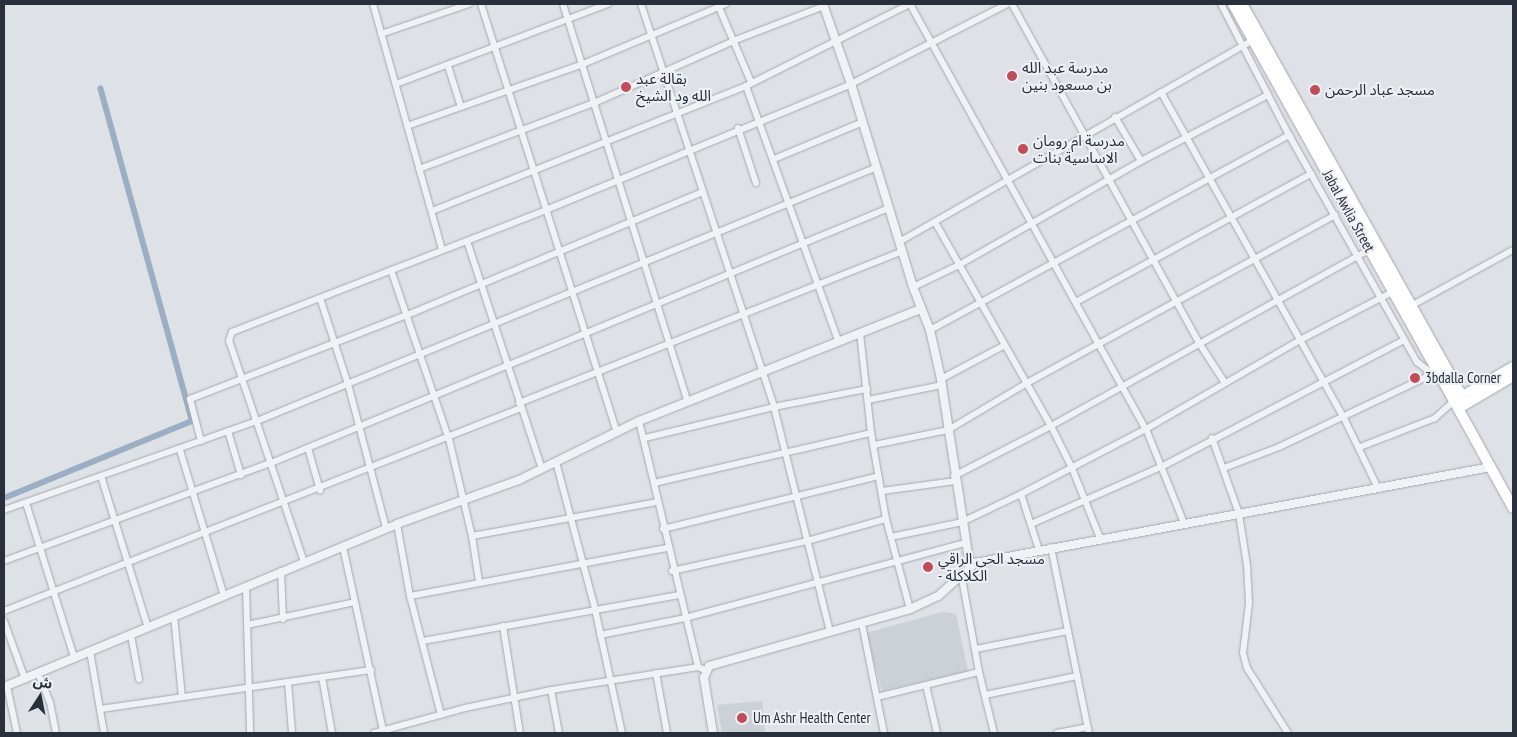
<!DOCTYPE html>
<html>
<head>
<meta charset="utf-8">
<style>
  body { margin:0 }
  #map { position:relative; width:1517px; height:737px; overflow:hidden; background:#dee1e6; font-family:"PT Sans Narrow","Noto Sans Arabic",sans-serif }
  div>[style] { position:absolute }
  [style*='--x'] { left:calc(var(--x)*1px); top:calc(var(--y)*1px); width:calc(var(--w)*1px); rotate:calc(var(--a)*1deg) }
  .built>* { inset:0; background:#ccd0d7 }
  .canal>* { height:6px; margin:-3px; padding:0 3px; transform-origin:3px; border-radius:3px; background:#9caec3 }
  .roads { filter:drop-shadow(0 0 1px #a4a8af) drop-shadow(0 0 1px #a4a8af) }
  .minor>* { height:6px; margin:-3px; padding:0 3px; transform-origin:3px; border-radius:3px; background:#f0f2f5 }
  .tertiary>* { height:8px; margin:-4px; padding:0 4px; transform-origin:4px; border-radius:4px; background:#f0f2f5 }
  .primary>* { height:10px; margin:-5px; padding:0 5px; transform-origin:5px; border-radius:5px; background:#fff }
  .trunk>* { height:10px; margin:-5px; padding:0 5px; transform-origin:5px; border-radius:5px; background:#fff }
  .dots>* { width:14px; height:14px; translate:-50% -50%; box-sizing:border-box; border:2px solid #edf0f4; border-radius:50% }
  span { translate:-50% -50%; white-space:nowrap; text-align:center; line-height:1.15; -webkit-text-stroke:4px #edf0f4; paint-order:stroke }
  .poi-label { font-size:15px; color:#292f3b }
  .left { translate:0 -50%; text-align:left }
  .street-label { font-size:15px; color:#292f3b }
  .frame { position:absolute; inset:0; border:5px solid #292f3b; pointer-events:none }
  .north { position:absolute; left:15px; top:672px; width:50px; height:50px; -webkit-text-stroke:4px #edf0f4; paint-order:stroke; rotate:11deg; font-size:14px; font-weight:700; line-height:20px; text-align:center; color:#292f3b }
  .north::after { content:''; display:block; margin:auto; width:18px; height:22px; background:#292f3b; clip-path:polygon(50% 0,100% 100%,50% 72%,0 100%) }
</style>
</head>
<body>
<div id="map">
  <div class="built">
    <i style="clip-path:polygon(942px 612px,956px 614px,968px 671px,882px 691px,866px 633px)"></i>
    <i style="clip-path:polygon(762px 701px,765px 732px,722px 733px,717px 705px)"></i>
  </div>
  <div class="canal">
    <i style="--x:4;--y:498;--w:203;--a:-22.3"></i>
    <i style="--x:192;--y:421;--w:345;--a:-105.4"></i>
  </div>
  <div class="roads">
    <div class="minor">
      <i style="--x:373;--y:4;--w:255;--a:74.3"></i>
      <i style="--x:481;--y:4;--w:450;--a:72.4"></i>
      <i style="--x:563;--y:4;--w:417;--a:72.6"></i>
      <i style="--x:641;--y:4;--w:424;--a:71.7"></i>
      <i style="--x:774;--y:407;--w:231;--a:76"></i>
      <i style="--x:910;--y:4;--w:486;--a:61"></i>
      <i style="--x:1146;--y:429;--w:101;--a:68"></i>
      <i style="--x:1012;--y:4;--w:387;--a:61.1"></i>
      <i style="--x:1199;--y:343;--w:48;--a:57"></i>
      <i style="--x:1221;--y:4;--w:148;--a:62.6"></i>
      <i style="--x:1289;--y:135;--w:261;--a:60.6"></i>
      <i style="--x:1417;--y:362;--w:20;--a:37"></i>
      <i style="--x:718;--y:5;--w:84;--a:66.8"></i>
      <i style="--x:381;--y:34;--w:93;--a:-18.8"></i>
      <i style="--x:448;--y:66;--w:43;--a:72.4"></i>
      <i style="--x:396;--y:84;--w:227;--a:-20.7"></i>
      <i style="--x:746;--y:86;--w:270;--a:70.1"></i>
      <i style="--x:1161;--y:92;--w:372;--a:60.7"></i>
      <i style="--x:1343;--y:416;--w:80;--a:64.1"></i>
      <i style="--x:1115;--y:117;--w:51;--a:59.4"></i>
      <i style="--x:407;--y:126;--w:187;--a:-19.4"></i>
      <i style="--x:583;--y:64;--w:155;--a:-22.8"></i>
      <i style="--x:738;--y:128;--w:58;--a:71.9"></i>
      <i style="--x:774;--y:159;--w:96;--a:-22.6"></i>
      <i style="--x:419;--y:169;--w:187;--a:-20.7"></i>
      <i style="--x:594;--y:103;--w:152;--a:-24"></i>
      <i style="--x:733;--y:41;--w:97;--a:-21"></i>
      <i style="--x:432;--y:211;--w:338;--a:-21.7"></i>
      <i style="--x:746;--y:86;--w:183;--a:-26.6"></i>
      <i style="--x:935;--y:222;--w:235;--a:60.4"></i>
      <i style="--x:1051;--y:426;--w:47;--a:63.4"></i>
      <i style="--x:1072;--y:468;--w:75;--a:68.2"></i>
      <i style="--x:467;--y:241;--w:240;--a:71.8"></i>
      <i style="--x:899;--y:242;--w:408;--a:-29.7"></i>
      <i style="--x:391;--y:270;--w:179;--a:71.1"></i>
      <i style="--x:449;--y:439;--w:100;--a:76.7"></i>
      <i style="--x:472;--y:536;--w:189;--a:-10.4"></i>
      <i style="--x:913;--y:287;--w:51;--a:-25.6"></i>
      <i style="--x:959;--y:265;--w:210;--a:-29.7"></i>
      <i style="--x:1141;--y:161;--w:143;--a:-27.5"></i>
      <i style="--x:320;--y:298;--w:90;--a:72"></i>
      <i style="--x:348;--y:384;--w:149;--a:75.2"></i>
      <i style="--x:1076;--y:302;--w:268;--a:-28.6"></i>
      <i style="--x:1411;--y:306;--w:116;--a:-28.8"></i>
      <i style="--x:930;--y:330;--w:409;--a:-28.5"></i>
      <i style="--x:860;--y:333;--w:101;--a:83.7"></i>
      <i style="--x:871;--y:433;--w:87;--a:80.1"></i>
      <i style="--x:886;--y:519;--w:93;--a:75.1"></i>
      <i style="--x:941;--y:379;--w:70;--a:-28"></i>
      <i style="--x:868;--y:400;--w:76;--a:-11.5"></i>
      <i style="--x:519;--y:403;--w:412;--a:-21.6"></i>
      <i style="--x:639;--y:421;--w:253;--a:76.5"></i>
      <i style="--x:228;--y:431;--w:46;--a:73.5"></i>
      <i style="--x:645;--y:438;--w:133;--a:-13.5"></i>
      <i style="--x:774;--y:407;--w:95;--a:-11"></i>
      <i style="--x:1212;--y:438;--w:81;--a:70.4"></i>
      <i style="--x:1239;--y:514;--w:52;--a:81.1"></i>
      <i style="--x:1247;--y:565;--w:38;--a:87"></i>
      <i style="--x:1249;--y:603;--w:50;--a:96.8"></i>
      <i style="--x:1243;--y:653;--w:16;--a:75"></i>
      <i style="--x:1247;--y:668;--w:77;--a:57.8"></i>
      <i style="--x:201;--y:441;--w:43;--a:-104.7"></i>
      <i style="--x:190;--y:399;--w:233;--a:-21.2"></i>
      <i style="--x:407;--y:315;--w:320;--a:-22.6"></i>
      <i style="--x:874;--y:445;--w:76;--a:-11.5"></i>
      <i style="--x:948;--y:430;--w:92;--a:-30.7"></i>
      <i style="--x:1027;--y:383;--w:351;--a:-28.6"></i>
      <i style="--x:1360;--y:447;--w:80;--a:-21.1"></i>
      <i style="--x:1435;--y:418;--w:25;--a:-42"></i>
      <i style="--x:308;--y:448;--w:44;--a:74.1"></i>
      <i style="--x:180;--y:450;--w:152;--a:73.2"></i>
      <i style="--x:556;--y:462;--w:152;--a:75.1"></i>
      <i style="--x:595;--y:609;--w:127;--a:77.7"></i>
      <i style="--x:1224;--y:468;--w:59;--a:-20.9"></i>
      <i style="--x:1279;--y:447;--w:173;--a:-25.4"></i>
      <i style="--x:101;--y:476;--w:159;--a:72.8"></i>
      <i style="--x:954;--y:476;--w:109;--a:-27.3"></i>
      <i style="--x:1051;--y:426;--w:365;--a:-29"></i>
      <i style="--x:654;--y:483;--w:223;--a:-13"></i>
      <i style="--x:882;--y:491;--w:74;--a:-7.8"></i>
      <i style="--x:1021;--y:494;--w:59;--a:72.2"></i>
      <i style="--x:26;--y:503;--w:161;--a:72.7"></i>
      <i style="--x:4;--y:510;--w:268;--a:-19.4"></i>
      <i style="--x:257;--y:421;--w:670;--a:-22.28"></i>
      <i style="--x:397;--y:524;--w:73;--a:79.8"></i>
      <i style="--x:410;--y:596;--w:123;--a:75.4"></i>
      <i style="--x:1031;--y:524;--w:144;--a:-23.7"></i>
      <i style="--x:1163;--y:466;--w:272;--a:-27.6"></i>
      <i style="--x:663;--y:529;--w:222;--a:-13.8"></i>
      <i style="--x:472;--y:536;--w:46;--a:81.2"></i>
      <i style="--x:891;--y:537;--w:73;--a:-11.9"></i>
      <i style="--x:962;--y:522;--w:65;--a:-25.4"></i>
      <i style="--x:1021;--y:494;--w:141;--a:-27.5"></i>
      <i style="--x:1146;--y:429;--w:178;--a:-30"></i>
      <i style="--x:1300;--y:340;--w:106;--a:-27.5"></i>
      <i style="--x:343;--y:547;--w:188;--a:77.7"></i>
      <i style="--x:1051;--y:547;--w:190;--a:78.5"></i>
      <i style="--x:4;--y:561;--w:284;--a:-20.2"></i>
      <i style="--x:271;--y:463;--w:669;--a:-22.42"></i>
      <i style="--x:304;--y:562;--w:233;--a:-108.7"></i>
      <i style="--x:229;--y:341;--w:9;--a:-72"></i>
      <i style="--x:232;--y:332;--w:337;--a:-21.2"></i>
      <i style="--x:546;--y:210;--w:330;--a:-22.4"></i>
      <i style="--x:851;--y:84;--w:175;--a:-27.1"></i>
      <i style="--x:281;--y:571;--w:48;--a:87.6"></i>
      <i style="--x:672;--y:571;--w:138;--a:-12.5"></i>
      <i style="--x:807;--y:541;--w:82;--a:-15.6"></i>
      <i style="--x:961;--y:573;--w:101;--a:79.7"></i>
      <i style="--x:979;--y:672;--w:63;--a:76.2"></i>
      <i style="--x:246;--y:586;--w:147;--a:88.4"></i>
      <i style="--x:410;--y:596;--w:261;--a:-10.6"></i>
      <i style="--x:4;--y:611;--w:555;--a:-21.44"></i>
      <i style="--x:174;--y:616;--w:81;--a:84.4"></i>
      <i style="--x:4;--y:621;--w:62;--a:70.1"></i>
      <i style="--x:862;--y:624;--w:111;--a:78.6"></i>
      <i style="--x:247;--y:625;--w:110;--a:-12"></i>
      <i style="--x:503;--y:626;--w:108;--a:81"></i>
      <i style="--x:131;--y:635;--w:45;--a:79.7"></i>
      <i style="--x:600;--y:635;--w:87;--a:-11.3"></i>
      <i style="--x:685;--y:618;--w:290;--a:-15"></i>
      <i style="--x:423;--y:641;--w:260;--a:-10.2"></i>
      <i style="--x:976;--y:649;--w:93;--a:-11.2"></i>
      <i style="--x:90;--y:651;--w:83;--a:80.3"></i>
      <i style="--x:38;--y:673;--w:31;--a:68"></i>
      <i style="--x:50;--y:702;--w:32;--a:79"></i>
      <i style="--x:656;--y:673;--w:61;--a:79.6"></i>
      <i style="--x:322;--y:677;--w:57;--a:79.9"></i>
      <i style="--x:288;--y:682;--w:51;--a:85.5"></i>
      <i style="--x:926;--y:685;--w:49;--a:77.1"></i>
      <i style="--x:7;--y:686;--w:48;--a:78"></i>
      <i style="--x:551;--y:690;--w:44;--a:79.5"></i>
      <i style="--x:985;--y:695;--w:94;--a:-11.7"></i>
      <i style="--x:877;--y:697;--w:105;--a:-13.8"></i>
      <i style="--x:100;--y:709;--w:274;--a:-8.2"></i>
      <i style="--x:374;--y:733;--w:94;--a:-15.4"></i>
      <i style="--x:465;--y:708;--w:88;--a:-11.8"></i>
      <i style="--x:551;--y:690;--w:149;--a:-8.9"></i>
      <i style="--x:698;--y:667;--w:8;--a:23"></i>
      <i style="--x:1057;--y:733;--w:31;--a:-11"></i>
    </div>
    <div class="tertiary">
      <i style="--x:823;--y:4;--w:85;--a:70.7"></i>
      <i style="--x:851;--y:84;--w:212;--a:73"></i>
      <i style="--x:913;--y:287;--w:46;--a:68.4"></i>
      <i style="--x:930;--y:330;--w:50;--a:77.3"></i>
      <i style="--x:941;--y:379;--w:189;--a:81.2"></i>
      <i style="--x:4;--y:687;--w:425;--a:-22.5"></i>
      <i style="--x:397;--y:524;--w:130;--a:-19.8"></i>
      <i style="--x:519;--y:480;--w:134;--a:-26.2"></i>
      <i style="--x:639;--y:421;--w:303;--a:-21.7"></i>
      <i style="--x:713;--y:733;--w:56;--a:-99.3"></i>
      <i style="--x:704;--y:678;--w:13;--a:-67"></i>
      <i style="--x:709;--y:666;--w:209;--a:-15.8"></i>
      <i style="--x:910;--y:609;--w:31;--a:-25"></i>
      <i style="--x:938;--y:596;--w:50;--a:-41.7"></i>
      <i style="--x:975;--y:563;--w:525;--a:-10.54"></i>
    </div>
    <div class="primary">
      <i style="--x:1233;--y:4;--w:454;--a:60.9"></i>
      <i style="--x:1242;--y:4;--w:450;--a:60.7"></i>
    </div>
    <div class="trunk">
      <i style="--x:1513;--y:367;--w:68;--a:150"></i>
      <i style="--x:1454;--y:401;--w:122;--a:61.1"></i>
      <i style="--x:1459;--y:408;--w:63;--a:-30.7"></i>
    </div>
  </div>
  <div class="dots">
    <i style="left:1012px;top:76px;background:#c14d5b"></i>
    <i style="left:626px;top:87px;background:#c14d5b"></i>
    <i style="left:1315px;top:90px;background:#c14d5b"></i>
    <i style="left:1023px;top:149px;background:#c14d5b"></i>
    <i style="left:1415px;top:378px;background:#c14d5b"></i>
    <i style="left:928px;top:567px;background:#c14d5b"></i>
    <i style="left:742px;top:718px;background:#c14d5b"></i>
  </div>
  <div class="poi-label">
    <span class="left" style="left:1022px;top:76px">مدرسة عبد الله<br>بن مسعود بنين</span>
    <span class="left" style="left:636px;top:87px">بقالة عبد<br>الله ود الشيخ</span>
    <span class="left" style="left:1325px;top:90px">مسجد عباد الرحمن</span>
    <span class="left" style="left:1033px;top:149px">مدرسة ام رومان<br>الاساسية بنات</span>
    <span class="left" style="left:1425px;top:378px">3bdalla Corner</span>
    <span class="left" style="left:938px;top:567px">مسجد الحي الراقي<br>- الكلاكلة</span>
    <span class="left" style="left:753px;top:718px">Um Ashr Health Center</span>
  </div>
  <div class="street-label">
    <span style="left:1349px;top:211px;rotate:61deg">Jabal Awlia Street</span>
  </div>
  <div class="frame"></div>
  <div class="north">ش</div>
</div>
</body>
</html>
